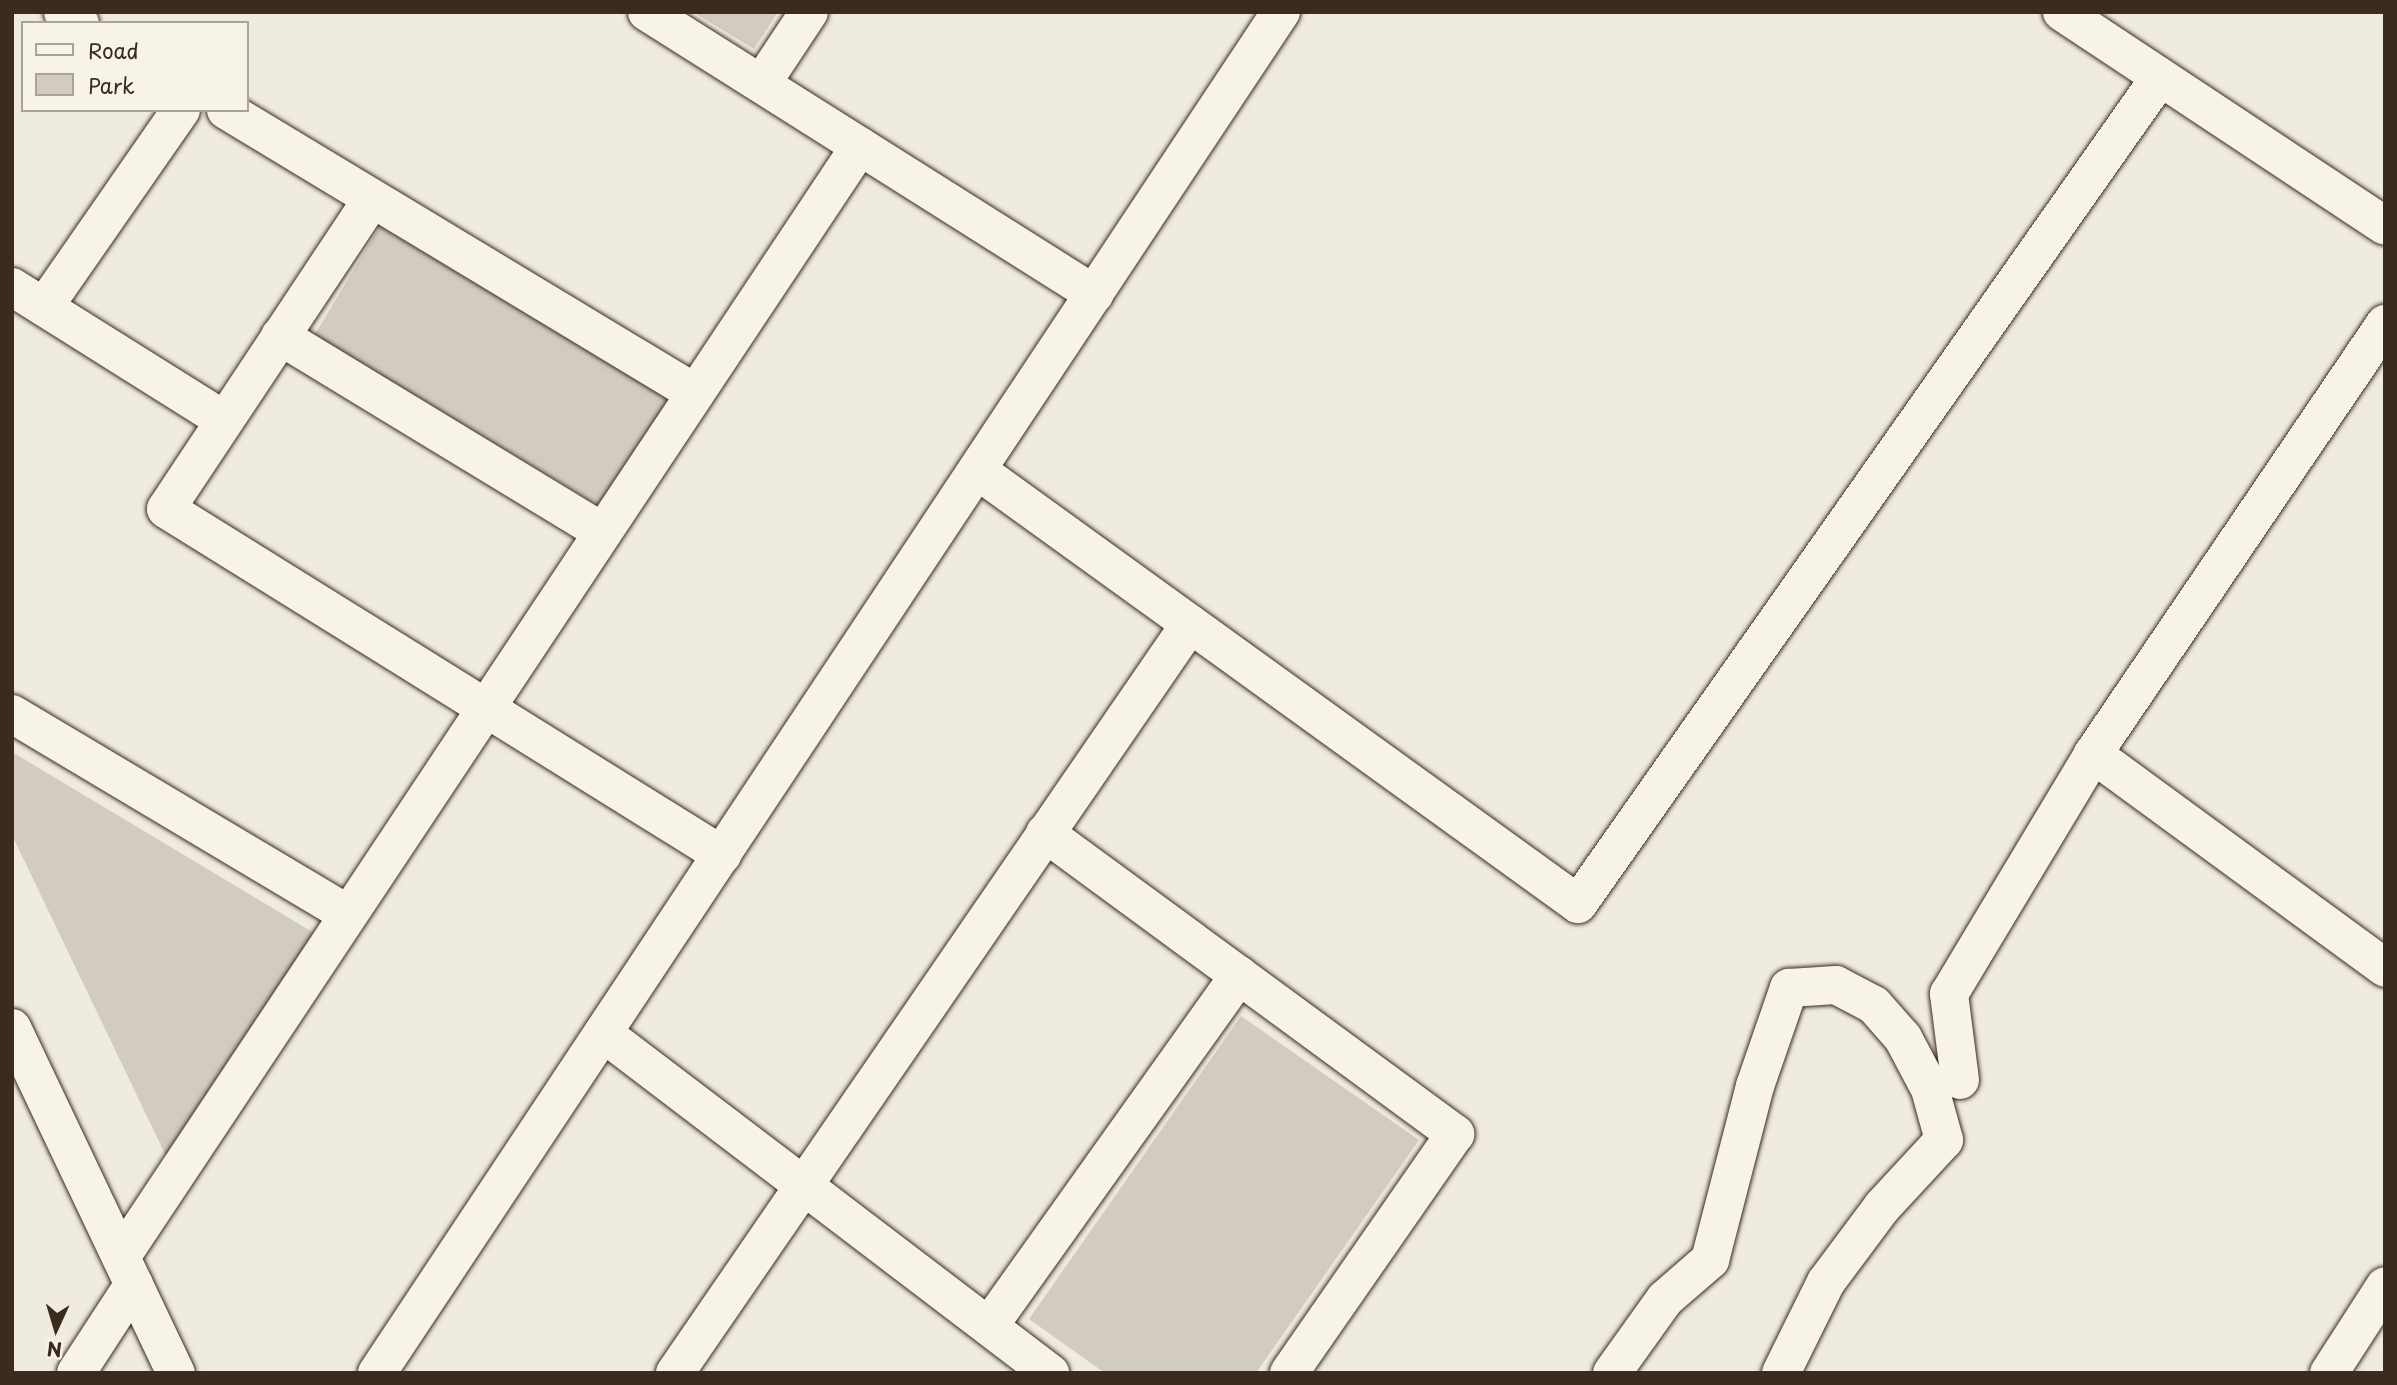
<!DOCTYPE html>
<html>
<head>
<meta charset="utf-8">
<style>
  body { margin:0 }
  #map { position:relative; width:2397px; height:1385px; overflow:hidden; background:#efebe0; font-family:"Playpen Sans",sans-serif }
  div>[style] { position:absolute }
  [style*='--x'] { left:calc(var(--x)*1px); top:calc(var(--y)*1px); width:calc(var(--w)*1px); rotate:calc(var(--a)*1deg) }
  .green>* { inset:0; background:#d1cbc0; transform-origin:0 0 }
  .roads { filter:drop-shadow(0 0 2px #3b2a1e) drop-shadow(0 0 2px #3b2a1e) }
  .street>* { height:38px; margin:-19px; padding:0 19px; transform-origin:19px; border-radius:19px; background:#f7f3e8 }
  .secondary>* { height:38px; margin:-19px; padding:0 19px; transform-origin:19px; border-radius:19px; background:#f7f3e8 }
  span { translate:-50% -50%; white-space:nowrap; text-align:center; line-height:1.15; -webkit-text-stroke:5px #f7f3e8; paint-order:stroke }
  .frame { position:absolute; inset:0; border:14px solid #3b2a1e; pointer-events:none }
  .legend { position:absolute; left:21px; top:21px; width:228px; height:91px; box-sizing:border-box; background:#f7f3e8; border:2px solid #aca397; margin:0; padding:9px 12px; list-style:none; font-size:21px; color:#3b2a1e }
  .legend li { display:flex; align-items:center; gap:14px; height:35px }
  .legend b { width:35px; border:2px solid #aca397 }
  .north { position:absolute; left:21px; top:1294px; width:70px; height:70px; -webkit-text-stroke:5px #f7f3e8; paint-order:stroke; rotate:184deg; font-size:19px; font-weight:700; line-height:28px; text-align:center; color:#3b2a1e }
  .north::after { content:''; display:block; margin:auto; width:24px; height:32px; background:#3b2a1e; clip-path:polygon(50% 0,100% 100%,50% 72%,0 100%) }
</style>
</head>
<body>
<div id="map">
  <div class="green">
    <i style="clip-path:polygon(693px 12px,778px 12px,754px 49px)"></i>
    <i style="left:380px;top:226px;width:340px;height:127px;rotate:31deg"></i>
    <i style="clip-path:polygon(12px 752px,319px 936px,166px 1156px,12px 835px)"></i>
    <i style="clip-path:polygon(1241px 1016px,1419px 1140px,1256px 1373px,1105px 1373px,1029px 1319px)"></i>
  </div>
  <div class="roads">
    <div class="street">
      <i style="--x:63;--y:12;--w:20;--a:33"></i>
      <i style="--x:647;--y:12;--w:529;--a:32.25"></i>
      <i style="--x:2062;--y:12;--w:387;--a:33.5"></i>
      <i style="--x:762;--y:83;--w:85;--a:-56.5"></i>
      <i style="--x:226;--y:110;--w:548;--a:31.11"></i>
      <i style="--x:372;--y:199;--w:372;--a:123.6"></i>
      <i style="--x:166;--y:509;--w:655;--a:31.89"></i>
      <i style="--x:12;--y:287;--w:250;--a:32.1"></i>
      <i style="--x:44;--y:307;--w:240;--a:-55.2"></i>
      <i style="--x:280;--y:336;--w:377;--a:31.3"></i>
      <i style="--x:977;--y:470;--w:741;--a:35.83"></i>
      <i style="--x:1578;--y:904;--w:1011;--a:-54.86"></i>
      <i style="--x:12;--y:714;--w:391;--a:30.8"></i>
      <i style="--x:2093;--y:754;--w:362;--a:36.2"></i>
      <i style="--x:1045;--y:833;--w:509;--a:36.28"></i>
      <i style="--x:1455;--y:1134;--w:291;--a:124.8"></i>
      <i style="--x:603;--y:1033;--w:562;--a:37.26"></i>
      <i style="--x:1960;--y:1080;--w:87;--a:-97.3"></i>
      <i style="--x:1949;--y:994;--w:280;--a:-59"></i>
      <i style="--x:2093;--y:754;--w:520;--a:-55.82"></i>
      <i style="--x:121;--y:1257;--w:1334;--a:-56.37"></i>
      <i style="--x:989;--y:1326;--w:431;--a:-54.5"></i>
      <i style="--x:377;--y:1373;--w:1634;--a:-56.41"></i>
      <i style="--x:675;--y:1373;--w:909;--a:-55.49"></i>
      <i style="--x:1612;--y:1373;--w:91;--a:-54.4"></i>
      <i style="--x:1665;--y:1299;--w:60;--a:-40.9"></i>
      <i style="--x:1710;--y:1260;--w:180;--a:-75.5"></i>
      <i style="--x:1755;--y:1086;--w:104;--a:-70.9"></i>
      <i style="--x:1789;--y:988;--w:47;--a:-3.7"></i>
      <i style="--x:1836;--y:985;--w:43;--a:27.8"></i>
      <i style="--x:1874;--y:1005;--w:44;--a:48.7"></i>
      <i style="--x:1903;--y:1038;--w:58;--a:62.1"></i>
      <i style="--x:1930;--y:1089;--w:53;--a:74.6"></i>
      <i style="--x:1944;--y:1140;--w:91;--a:132.8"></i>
      <i style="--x:1882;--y:1207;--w:94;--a:126.7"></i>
      <i style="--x:1826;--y:1282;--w:102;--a:116.3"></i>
      <i style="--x:2329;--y:1373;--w:103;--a:-57.2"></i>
    </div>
    <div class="secondary">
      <i style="--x:12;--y:1028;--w:382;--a:64.6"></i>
      <i style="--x:76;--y:1373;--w:106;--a:-56.9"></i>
    </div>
  </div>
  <div class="frame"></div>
  <ul class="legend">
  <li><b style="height:9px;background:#f7f3e8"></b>Road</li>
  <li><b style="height:19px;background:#d1cbc0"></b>Park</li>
  </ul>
  <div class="north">N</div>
</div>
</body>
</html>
